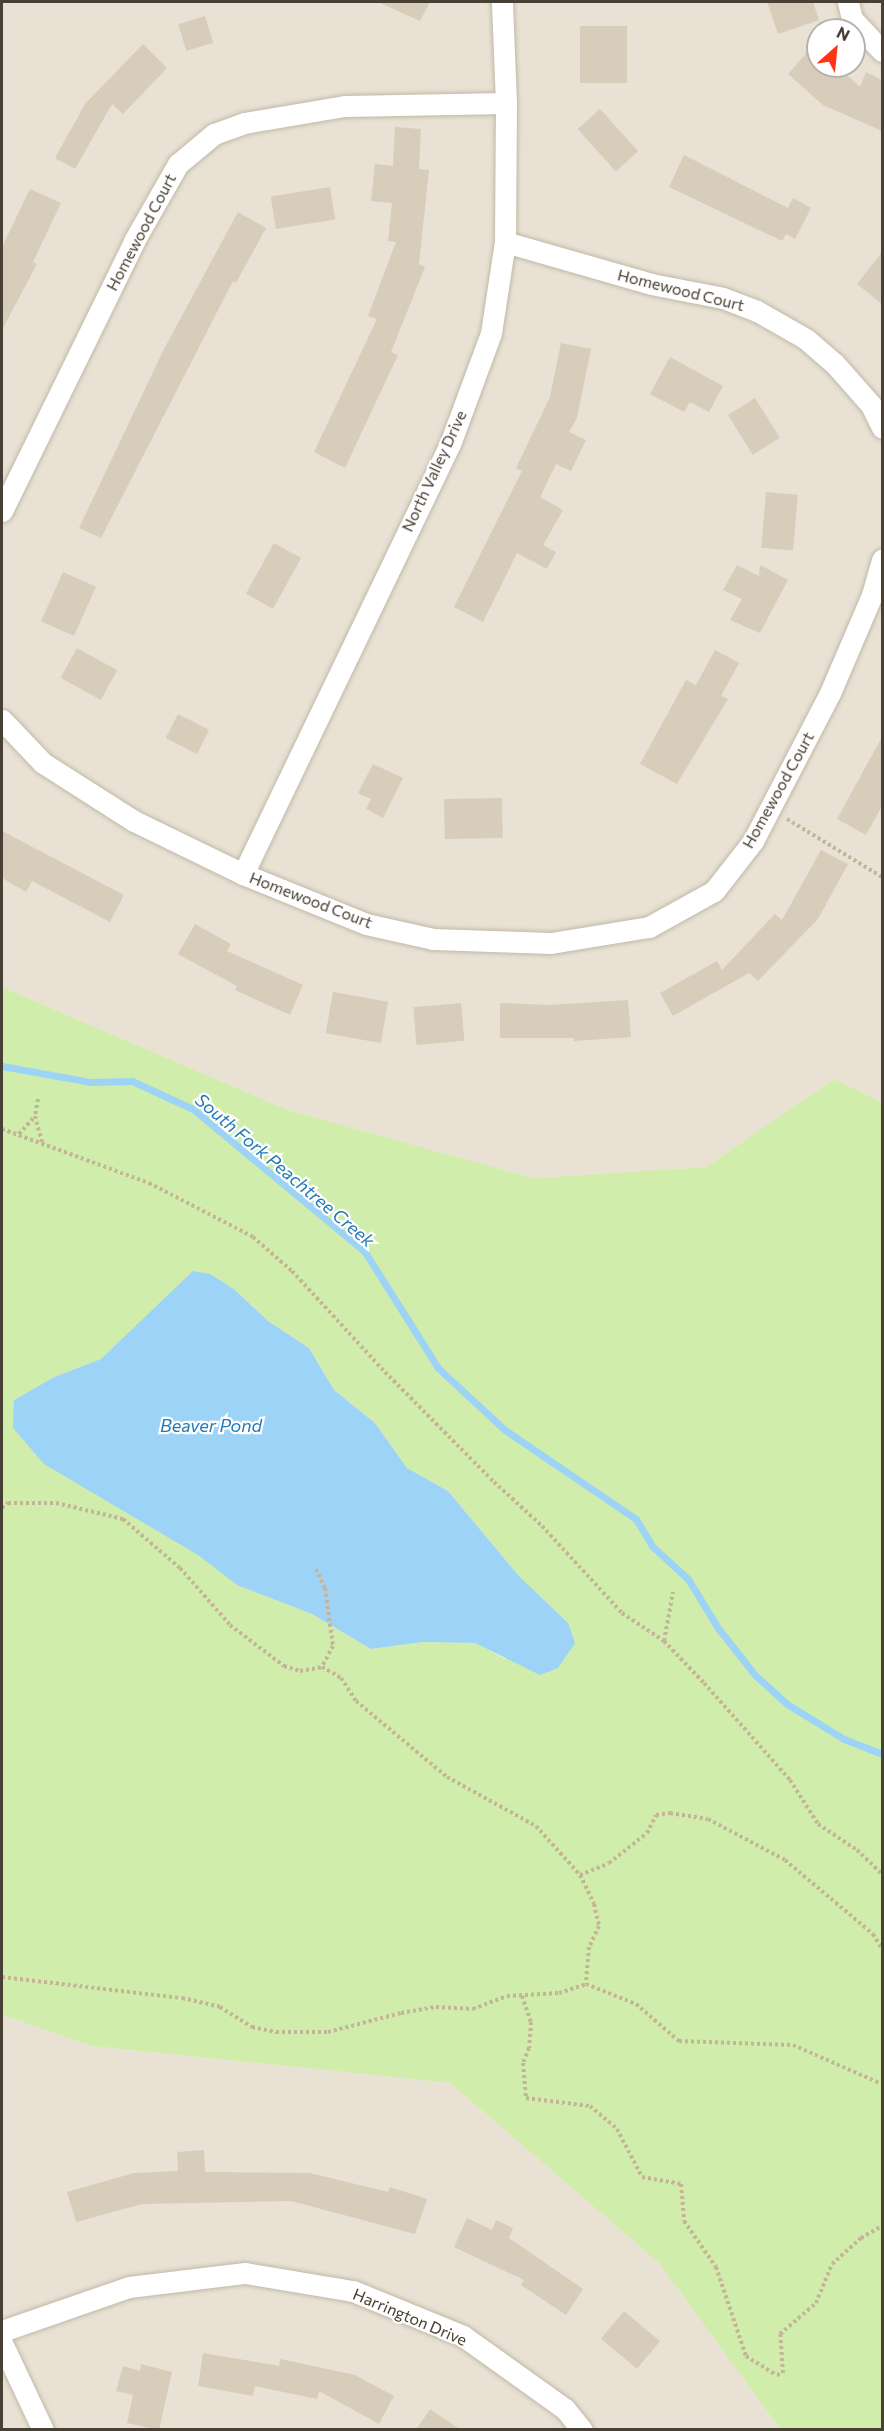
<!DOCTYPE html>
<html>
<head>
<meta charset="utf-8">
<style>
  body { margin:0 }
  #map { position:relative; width:884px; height:2431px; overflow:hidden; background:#f5f0e6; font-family:Commissioner,sans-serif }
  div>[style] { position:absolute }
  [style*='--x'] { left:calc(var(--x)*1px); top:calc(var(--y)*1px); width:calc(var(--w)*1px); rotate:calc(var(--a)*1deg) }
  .residential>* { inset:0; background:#e9e2d4 }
  .green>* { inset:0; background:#d0edab }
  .water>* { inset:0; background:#9dd3f7 }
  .stream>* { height:7px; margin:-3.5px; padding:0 3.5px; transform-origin:3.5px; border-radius:3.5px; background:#9dd3f7 }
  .building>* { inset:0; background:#d8ccbb; transform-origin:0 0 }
  .path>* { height:4px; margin-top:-2px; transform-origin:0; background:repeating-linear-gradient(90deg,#c4b498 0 3px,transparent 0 6px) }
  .roads { filter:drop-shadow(0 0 2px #c1b8a8) drop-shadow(0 0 2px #c1b8a8) }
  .street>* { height:21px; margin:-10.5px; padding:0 10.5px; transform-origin:10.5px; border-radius:10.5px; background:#fff }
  span { translate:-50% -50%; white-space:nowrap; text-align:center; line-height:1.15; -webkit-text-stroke:4.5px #fff; paint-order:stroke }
  .street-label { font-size:16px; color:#484035 }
  .water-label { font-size:18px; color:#227ab6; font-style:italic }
  .frame { position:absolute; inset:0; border:3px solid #484035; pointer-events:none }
  .north { position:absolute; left:806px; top:18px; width:60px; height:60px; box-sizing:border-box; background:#fff; border:2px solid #b6b3ae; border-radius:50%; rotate:27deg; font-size:16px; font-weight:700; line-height:24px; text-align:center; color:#484035 }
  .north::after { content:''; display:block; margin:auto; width:21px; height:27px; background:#ff3413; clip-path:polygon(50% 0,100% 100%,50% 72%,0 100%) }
</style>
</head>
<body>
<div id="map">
  <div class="residential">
    <i style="clip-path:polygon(evenodd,2px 2px,882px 2px,882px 1102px,834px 1079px,706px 1167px,533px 1178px,288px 1110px,2px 987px,2px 2px,818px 30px,854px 30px,854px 66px,818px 66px,818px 30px)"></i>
    <i style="clip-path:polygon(2px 2015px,92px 2046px,450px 2083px,659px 2263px,780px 2429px,2px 2430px)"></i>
  </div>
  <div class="green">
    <i style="clip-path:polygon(evenodd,2px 987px,288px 1110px,533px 1178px,706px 1167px,834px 1079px,882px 1102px,882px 2429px,780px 2429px,659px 2263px,450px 2083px,92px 2046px,2px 2015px,2px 987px,235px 1290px,268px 1321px,309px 1348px,334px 1390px,375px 1423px,407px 1468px,448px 1491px,518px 1575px,568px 1623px,505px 1659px,476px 1643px,423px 1642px,371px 1649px,312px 1614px,237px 1584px,14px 1400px,54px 1377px,101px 1359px,164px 1301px,235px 1290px)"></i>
  </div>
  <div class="water">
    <i style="clip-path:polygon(193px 1271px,210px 1274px,235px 1290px,268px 1321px,309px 1348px,334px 1390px,375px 1423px,407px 1468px,448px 1491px,518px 1575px,568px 1623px,575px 1643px,558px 1668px,540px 1675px,475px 1643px,423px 1642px,371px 1649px,312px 1614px,237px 1585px,198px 1555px,44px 1464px,13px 1428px,14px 1400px,54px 1377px,101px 1359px)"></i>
  </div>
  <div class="stream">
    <i style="--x:2;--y:1066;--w:89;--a:10.3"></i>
    <i style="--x:90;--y:1082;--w:42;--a:-1.4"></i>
    <i style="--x:132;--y:1081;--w:67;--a:24.7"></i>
    <i style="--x:193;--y:1109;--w:224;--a:39.7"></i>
    <i style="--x:365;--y:1252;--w:137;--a:57.8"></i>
    <i style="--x:438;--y:1368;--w:91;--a:42.8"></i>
    <i style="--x:505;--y:1430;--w:158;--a:34.2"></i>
    <i style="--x:636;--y:1519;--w:31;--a:59"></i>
    <i style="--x:652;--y:1546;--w:49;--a:42.5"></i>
    <i style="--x:688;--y:1579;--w:57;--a:58.5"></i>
    <i style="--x:718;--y:1628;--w:60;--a:51.8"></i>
    <i style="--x:755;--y:1675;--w:43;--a:42.2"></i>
    <i style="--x:787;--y:1704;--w:67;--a:31.6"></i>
    <i style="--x:844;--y:1739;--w:41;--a:21.5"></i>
  </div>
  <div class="building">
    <i style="clip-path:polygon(378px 2px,430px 2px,420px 21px)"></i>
    <i style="clip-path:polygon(767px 2px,813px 2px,819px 20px,778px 34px)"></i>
    <i style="left:205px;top:16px;width:28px;height:28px;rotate:73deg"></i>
    <i style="left:580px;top:26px;width:47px;height:57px"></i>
    <i style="clip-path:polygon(818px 40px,818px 66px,837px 66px,860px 87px,866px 72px,882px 80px,882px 131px,823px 105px,788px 74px)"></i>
    <i style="clip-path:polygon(143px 44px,167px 68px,123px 114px,112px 104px,75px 169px,55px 158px,85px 104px)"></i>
    <i style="left:600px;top:109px;width:57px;height:30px;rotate:48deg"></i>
    <i style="clip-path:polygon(395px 127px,421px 129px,419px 169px,429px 170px,419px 264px,425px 267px,391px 352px,398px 355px,345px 468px,314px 452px,377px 319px,368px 316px,396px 242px,388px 241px,392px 203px,371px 201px,375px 164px,393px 166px)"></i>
    <i style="clip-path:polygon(684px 155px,788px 208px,793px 198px,811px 208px,795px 239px,786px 234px,782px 241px,669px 187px)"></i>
    <i style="left:330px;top:187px;width:33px;height:60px;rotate:81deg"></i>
    <i style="clip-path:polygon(30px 189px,61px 203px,33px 262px,37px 264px,2px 330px,2px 247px)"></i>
    <i style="clip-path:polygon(238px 212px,266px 228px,236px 283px,233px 281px,101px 538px,79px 528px,163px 351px)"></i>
    <i style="clip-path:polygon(882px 252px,882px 304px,857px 284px)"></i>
    <i style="clip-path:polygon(561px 343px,591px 349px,577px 418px,569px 432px,586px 440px,571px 471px,556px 464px,540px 497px,563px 510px,543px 545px,556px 552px,547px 569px,517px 553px,483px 622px,454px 607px,522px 471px,516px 468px,550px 397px)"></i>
    <i style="clip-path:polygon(670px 357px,723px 386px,709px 412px,690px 402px,684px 412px,650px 394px)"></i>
    <i style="left:755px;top:398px;width:47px;height:32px;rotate:58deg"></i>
    <i style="left:766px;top:492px;width:32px;height:56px;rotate:5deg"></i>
    <i style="left:274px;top:543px;width:31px;height:58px;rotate:29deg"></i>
    <i style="clip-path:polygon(737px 565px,759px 576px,760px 565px,788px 580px,760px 633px,730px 620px,742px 599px,723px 590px)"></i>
    <i style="left:63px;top:572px;width:36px;height:54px;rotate:24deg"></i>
    <i style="left:77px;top:648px;width:46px;height:34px;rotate:29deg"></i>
    <i style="clip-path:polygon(715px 650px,739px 663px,721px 696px,728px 699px,677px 784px,640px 764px,686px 680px,696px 685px)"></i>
    <i style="left:178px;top:714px;width:35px;height:27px;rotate:27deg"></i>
    <i style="clip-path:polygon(882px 737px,882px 806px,866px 835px,837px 819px)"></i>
    <i style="clip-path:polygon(373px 764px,403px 778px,383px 818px,366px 809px,371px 799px,358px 793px)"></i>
    <i style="left:502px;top:798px;width:40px;height:58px;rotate:89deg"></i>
    <i style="clip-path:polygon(2px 831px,124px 895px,110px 922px,32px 881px,26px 892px,2px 878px)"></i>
    <i style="clip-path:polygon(821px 850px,848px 864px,818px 919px,758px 981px,749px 973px,673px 1016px,660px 993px,717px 961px,722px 970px,775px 914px,782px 920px)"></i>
    <i style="clip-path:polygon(195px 924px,231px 944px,227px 951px,303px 985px,290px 1015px,235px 990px,237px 986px,178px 954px)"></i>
    <i style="left:333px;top:992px;width:56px;height:42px;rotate:10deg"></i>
    <i style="clip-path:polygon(628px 1000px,631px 1037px,574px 1041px,574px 1038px,500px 1038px,500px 1003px,550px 1005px)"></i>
    <i style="left:461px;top:1003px;width:38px;height:48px;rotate:85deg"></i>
    <i style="clip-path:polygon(204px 2150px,205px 2172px,310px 2173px,388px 2192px,390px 2187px,427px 2199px,415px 2234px,291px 2201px,142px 2204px,76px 2222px,67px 2192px,134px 2173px,178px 2171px,177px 2152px)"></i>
    <i style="clip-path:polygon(467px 2218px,492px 2230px,496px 2220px,513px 2228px,509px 2238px,583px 2289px,566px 2315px,521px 2285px,524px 2280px,454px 2247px)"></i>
    <i style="left:624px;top:2311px;width:47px;height:36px;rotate:40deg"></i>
    <i style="clip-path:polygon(203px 2353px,279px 2366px,280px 2359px,355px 2375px,394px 2396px,379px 2424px,319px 2391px,317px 2399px,255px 2386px,253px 2396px,198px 2386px)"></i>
    <i style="clip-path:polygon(141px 2364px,172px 2372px,159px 2430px,127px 2423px,133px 2395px,116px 2391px,123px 2366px,140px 2371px)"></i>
    <i style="clip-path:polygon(430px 2409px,461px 2430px,416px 2430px)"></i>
  </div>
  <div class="path">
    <i style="--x:787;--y:819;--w:111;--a:31.4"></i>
    <i style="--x:38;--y:1099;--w:17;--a:100"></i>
    <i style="--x:35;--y:1116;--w:28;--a:75"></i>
    <i style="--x:2;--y:1129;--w:157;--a:20.2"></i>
    <i style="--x:149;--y:1183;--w:117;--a:27.4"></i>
    <i style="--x:253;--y:1237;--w:52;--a:41.1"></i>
    <i style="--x:292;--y:1271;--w:137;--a:47.4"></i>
    <i style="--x:385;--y:1372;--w:155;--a:45.3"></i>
    <i style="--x:494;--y:1482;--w:65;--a:42.5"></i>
    <i style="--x:542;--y:1526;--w:118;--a:47.4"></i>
    <i style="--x:622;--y:1613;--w:50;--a:33.7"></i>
    <i style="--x:664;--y:1641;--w:58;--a:46.4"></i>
    <i style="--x:704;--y:1683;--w:130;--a:48.4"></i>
    <i style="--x:790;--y:1780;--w:52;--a:57.5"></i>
    <i style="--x:818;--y:1824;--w:47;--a:33.7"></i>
    <i style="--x:857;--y:1850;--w:35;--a:44"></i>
    <i style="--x:19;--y:1134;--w:24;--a:-48"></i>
    <i style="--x:2;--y:1508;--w:8;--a:-40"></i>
    <i style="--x:8;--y:1503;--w:48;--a:0"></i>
    <i style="--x:56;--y:1503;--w:69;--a:13.4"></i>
    <i style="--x:123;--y:1519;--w:75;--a:40.7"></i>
    <i style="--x:180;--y:1568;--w:76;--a:48.7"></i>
    <i style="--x:230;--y:1625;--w:68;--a:37.2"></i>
    <i style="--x:284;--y:1666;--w:17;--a:17"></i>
    <i style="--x:300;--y:1671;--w:22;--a:-10"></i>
    <i style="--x:322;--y:1667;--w:22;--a:30"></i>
    <i style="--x:341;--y:1678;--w:27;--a:57"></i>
    <i style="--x:356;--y:1701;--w:119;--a:39.9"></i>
    <i style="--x:447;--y:1777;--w:102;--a:28.8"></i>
    <i style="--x:536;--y:1826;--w:66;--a:48.1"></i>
    <i style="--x:580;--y:1875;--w:32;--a:64"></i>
    <i style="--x:594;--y:1904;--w:23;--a:77"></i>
    <i style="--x:599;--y:1926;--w:23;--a:115"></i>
    <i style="--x:589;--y:1947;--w:37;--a:95"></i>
    <i style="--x:316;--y:1569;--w:21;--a:65"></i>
    <i style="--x:325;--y:1588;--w:59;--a:82.1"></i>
    <i style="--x:333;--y:1646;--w:24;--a:118"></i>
    <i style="--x:664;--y:1641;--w:50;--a:-79.6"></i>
    <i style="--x:580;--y:1875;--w:31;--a:-22"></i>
    <i style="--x:609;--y:1863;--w:48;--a:-38.3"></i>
    <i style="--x:647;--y:1833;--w:20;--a:-63"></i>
    <i style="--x:656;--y:1815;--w:14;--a:-8"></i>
    <i style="--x:670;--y:1813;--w:38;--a:9"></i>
    <i style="--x:708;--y:1819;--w:87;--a:28"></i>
    <i style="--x:785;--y:1860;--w:115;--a:40.1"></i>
    <i style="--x:873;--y:1934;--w:17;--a:59"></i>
    <i style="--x:2;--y:1977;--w:181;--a:6.7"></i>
    <i style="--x:182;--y:1998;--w:39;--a:13"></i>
    <i style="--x:220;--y:2007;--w:38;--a:32"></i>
    <i style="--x:252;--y:2027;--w:25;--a:12"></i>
    <i style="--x:276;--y:2032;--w:52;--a:0"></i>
    <i style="--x:328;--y:2032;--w:75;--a:-14.6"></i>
    <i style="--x:401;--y:2013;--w:36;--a:-10"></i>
    <i style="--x:436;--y:2007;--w:37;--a:3"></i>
    <i style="--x:473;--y:2009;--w:36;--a:-21"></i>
    <i style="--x:507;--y:1996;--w:52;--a:-3.3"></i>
    <i style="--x:559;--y:1993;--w:28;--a:-18"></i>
    <i style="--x:586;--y:1984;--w:54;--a:21.8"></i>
    <i style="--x:636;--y:2004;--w:57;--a:40.7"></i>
    <i style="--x:679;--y:2041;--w:114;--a:2"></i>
    <i style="--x:793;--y:2045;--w:97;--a:23.7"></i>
    <i style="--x:522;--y:1996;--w:28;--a:71"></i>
    <i style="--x:531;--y:2022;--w:26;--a:94"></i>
    <i style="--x:529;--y:2048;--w:16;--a:112"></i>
    <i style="--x:523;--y:2063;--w:35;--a:85"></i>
    <i style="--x:526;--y:2098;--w:64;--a:7.1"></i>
    <i style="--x:590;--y:2106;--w:35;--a:40"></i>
    <i style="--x:617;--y:2129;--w:54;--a:62.5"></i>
    <i style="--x:642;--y:2177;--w:40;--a:10"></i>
    <i style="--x:681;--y:2184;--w:37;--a:85"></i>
    <i style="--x:684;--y:2221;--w:56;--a:55.2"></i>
    <i style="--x:716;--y:2267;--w:94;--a:71.4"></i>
    <i style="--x:746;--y:2356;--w:36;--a:32"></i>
    <i style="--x:777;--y:2375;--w:6;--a:-18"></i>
    <i style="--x:783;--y:2373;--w:39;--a:-94"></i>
    <i style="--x:780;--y:2334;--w:48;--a:-40.7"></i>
    <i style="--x:816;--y:2303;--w:42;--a:-67.7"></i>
    <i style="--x:832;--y:2264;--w:39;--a:-42"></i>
    <i style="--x:861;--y:2238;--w:24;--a:-30"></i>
  </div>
  <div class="roads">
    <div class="street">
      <i style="--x:848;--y:2;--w:17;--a:77"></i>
      <i style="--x:852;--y:19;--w:44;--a:46.8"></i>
      <i style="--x:505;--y:242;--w:152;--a:16"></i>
      <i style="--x:651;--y:284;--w:73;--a:11"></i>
      <i style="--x:723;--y:298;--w:36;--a:21"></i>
      <i style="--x:757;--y:311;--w:56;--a:29.7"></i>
      <i style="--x:806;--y:339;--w:37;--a:41"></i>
      <i style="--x:834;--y:363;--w:56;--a:48.6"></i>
      <i style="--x:871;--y:405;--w:25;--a:64"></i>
      <i style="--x:2;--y:511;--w:301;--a:-63.9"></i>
      <i style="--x:134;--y:241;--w:89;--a:-60.3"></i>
      <i style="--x:178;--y:164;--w:47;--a:-39.8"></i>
      <i style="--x:214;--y:134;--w:32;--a:-20"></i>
      <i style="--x:244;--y:123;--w:102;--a:-9.6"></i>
      <i style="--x:345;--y:106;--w:161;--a:-1.1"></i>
      <i style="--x:2;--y:720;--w:59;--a:46.4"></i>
      <i style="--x:43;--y:763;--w:108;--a:32.5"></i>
      <i style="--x:134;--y:821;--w:121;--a:25.9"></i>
      <i style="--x:243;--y:874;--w:133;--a:22.1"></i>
      <i style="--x:366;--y:924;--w:69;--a:12.6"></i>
      <i style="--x:433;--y:939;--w:118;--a:1.9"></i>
      <i style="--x:551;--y:943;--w:99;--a:-9.3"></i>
      <i style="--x:649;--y:927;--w:74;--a:-29"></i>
      <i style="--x:714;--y:891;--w:63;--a:-52"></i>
      <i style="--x:753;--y:841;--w:167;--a:-62.5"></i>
      <i style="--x:830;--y:693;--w:107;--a:-66.8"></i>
      <i style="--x:872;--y:595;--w:37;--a:-74"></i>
      <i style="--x:243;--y:874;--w:477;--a:-64.3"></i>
      <i style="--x:450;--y:444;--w:118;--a:-69.7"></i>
      <i style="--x:491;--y:333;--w:92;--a:-81.3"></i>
      <i style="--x:505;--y:242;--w:139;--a:-89.6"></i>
      <i style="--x:506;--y:103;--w:101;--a:-92.3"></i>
      <i style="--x:2;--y:2331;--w:134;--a:-19.1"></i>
      <i style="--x:129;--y:2287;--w:117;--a:-6.9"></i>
      <i style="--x:245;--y:2273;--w:109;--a:9.5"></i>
      <i style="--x:353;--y:2291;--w:119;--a:22.2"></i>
      <i style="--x:463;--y:2336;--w:125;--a:35.6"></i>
      <i style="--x:565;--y:2409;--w:27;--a:51"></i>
      <i style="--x:2;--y:2343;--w:96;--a:64.8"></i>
    </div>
  </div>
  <div class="street-label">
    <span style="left:141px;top:232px;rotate:-62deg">Homewood Court</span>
    <span style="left:681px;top:290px;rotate:14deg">Homewood Court</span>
    <span style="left:434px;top:471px;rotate:-65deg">North Valley Drive</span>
    <span style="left:778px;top:790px;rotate:-61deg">Homewood Court</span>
    <span style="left:311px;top:900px;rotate:21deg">Homewood Court</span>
    <span style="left:410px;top:2317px;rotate:23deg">Harrington Drive</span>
  </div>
  <div class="water-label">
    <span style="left:285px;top:1170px;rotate:40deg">South Fork Peachtree Creek</span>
    <span style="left:211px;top:1425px">Beaver Pond</span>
  </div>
  <div class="frame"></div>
  <div class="north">N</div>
</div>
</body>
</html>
